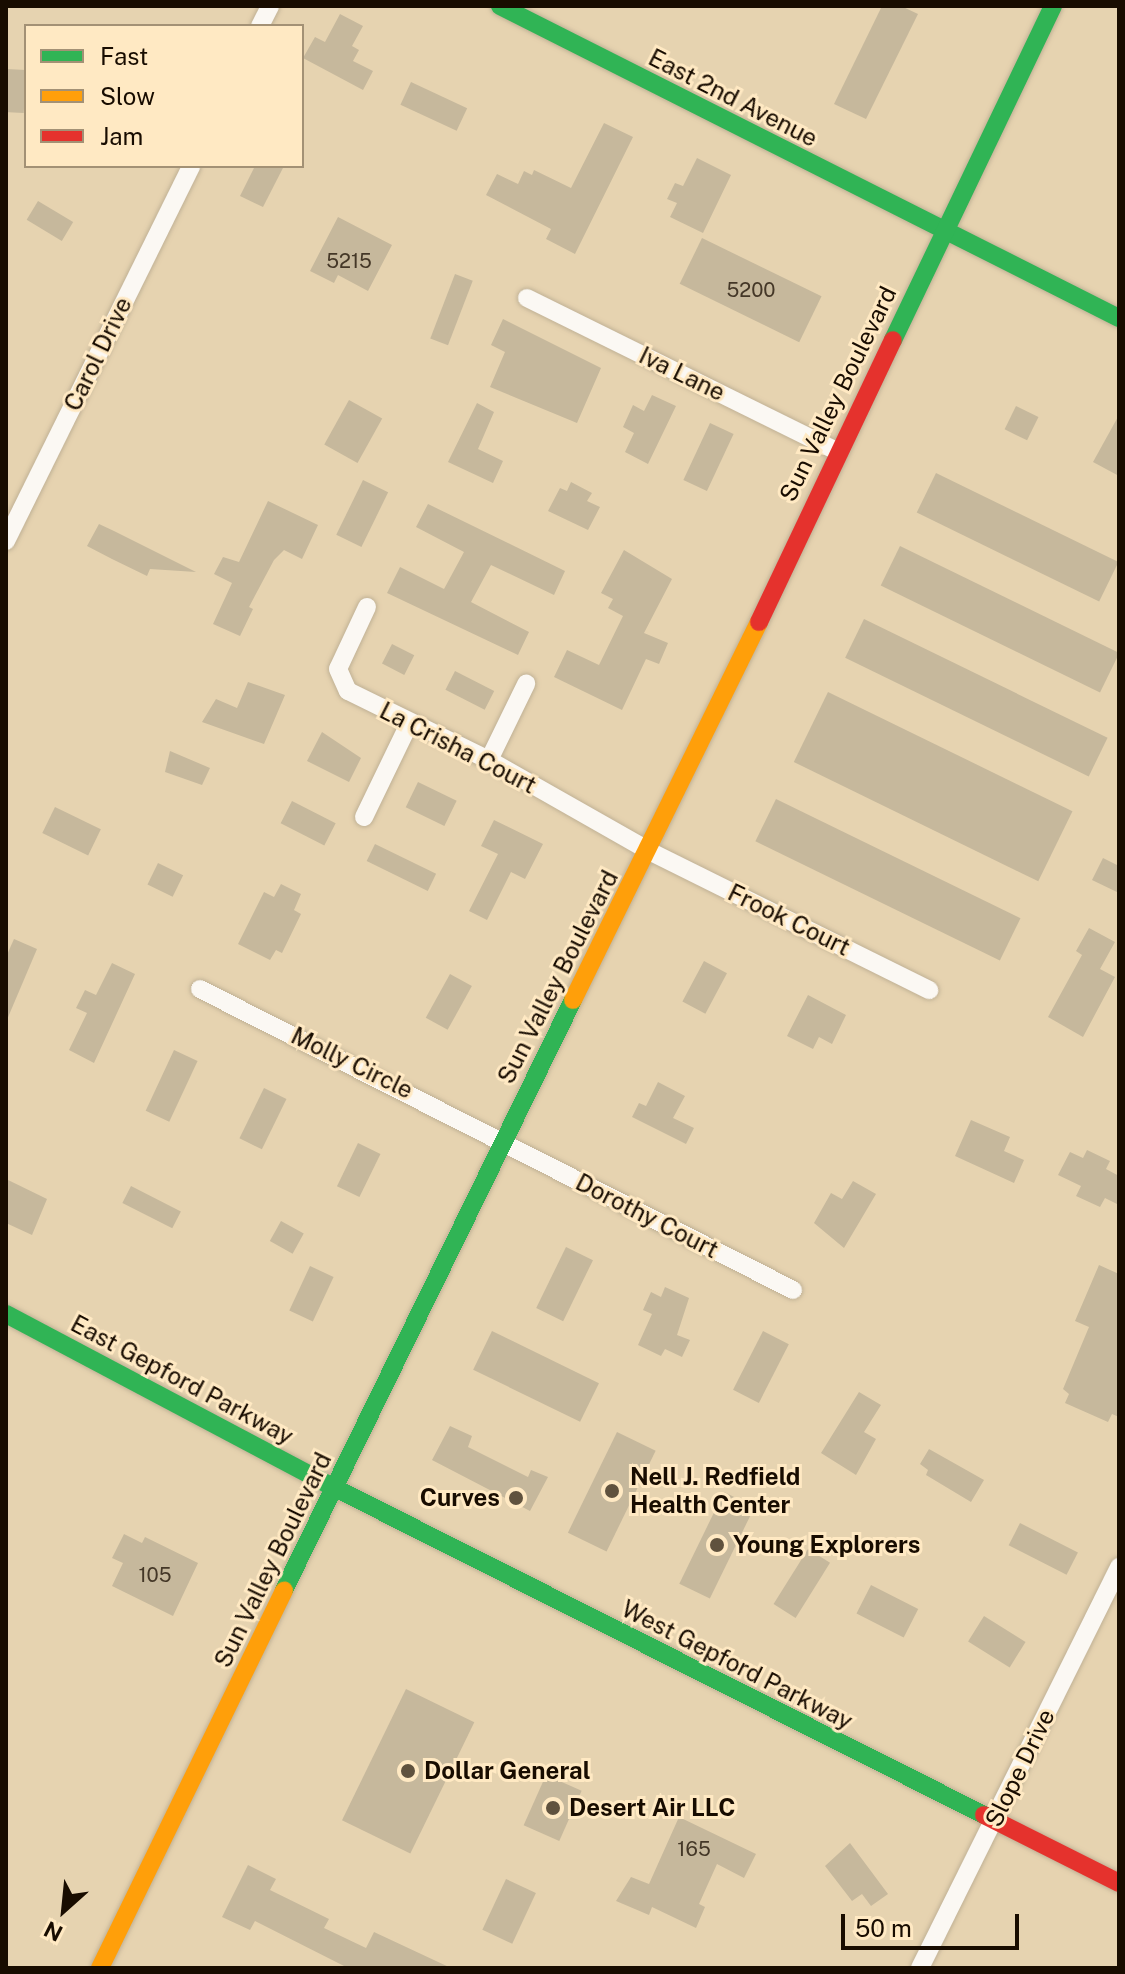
<!DOCTYPE html>
<html>
<head>
<meta charset="utf-8">
<style>
  body { margin:0 }
  #map { position:relative; width:1125px; height:1974px; overflow:hidden; background:#e6d3b0; font-family:"Public Sans",sans-serif }
  div>[style] { position:absolute }
  [style*='--x'] { left:calc(var(--x)*1px); top:calc(var(--y)*1px); width:calc(var(--w)*1px); rotate:calc(var(--a)*1deg) }
  .building>* { inset:0; background:#c6b89c; transform-origin:0 0 }
  .roads { filter:drop-shadow(0 0 2px #c0b195) drop-shadow(0 0 2px #c0b195) }
  .street>* { height:18px; margin:-9px; padding:0 9px; transform-origin:9px; border-radius:9px; background:#fbf8f3 }
  .fast>* { height:18px; margin:-9px; padding:0 9px; transform-origin:9px; border-radius:9px; background:#30b455 }
  .slow>* { height:18px; margin:-9px; padding:0 9px; transform-origin:9px; border-radius:9px; background:#ff9f0a }
  .jam>* { height:18px; margin:-9px; padding:0 9px; transform-origin:9px; border-radius:9px; background:#e5322d }
  .dots>* { width:22px; height:22px; translate:-50% -50%; box-sizing:border-box; border:4px solid #ffe9c3; border-radius:50% }
  span { translate:-50% -50%; white-space:nowrap; text-align:center; line-height:1.15; -webkit-text-stroke:6px #ffe9c3; paint-order:stroke }
  .number-label { font-size:20px; color:#443727 }
  .number-label span { -webkit-text-stroke-width:0 }
  .street-label { font-size:24px; color:#180c00 }
  .poi-label { font-size:24px; color:#180c00; font-weight:700 }
  .left { translate:0 -50%; text-align:left }
  .right { translate:-100% -50%; text-align:right }
  .frame { position:absolute; inset:0; border:8px solid #180c00; pointer-events:none }
  .legend { position:absolute; left:24px; top:24px; width:280px; height:144px; box-sizing:border-box; background:#ffe9c3; border:2px solid #a39175; margin:0; padding:10px 14px; list-style:none; font-size:24px; color:#180c00 }
  .legend li { display:flex; align-items:center; gap:16px; height:40px }
  .legend b { width:40px; border:2px solid #a39175 }
  .north { position:absolute; left:24px; top:1870px; width:80px; height:80px; -webkit-text-stroke:6px #ffe9c3; paint-order:stroke; rotate:207deg; font-size:22px; font-weight:700; line-height:32px; text-align:center; color:#180c00 }
  .north::after { content:''; display:block; margin:auto; width:28px; height:36px; background:#180c00; clip-path:polygon(50% 0,100% 100%,50% 72%,0 100%) }
  .scale { position:absolute; left:841px; top:1914px; width:178px; height:36px; box-sizing:border-box; border:4px solid #180c00; border-top:0; padding-left:10px; font-size:24px; line-height:28px; white-space:nowrap; color:#180c00; -webkit-text-stroke:6px #ffe9c3; paint-order:stroke }
</style>
</head>
<body>
<div id="map">
  <div class="building">
    <i style="clip-path:polygon(882px 6px,901px 6px,918px 14px,866px 119px,834px 104px)"></i>
    <i style="clip-path:polygon(340px 14px,363px 26px,352px 46px,359px 50px,353px 61px,373px 71px,363px 90px,303px 58px,315px 37px,325px 42px)"></i>
    <i style="left:6px;top:69px;width:20px;height:43px;rotate:3deg"></i>
    <i style="left:411px;top:82px;width:62px;height:25px;rotate:25deg"></i>
    <i style="clip-path:polygon(604px 123px,633px 137px,575px 254px,546px 239px,551px 229px,486px 195px,497px 174px,518px 184px,524px 171px,532px 175px,534px 170px,571px 188px)"></i>
    <i style="clip-path:polygon(697px 158px,731px 175px,703px 233px,670px 217px,677px 203px,667px 199px,675px 183px,683px 186px)"></i>
    <i style="clip-path:polygon(255px 166px,284px 166px,263px 207px,240px 196px)"></i>
    <i style="left:38px;top:201px;width:41px;height:22px;rotate:31deg"></i>
    <i style="clip-path:polygon(338px 217px,392px 245px,368px 291px,338px 275px,334px 283px,310px 271px)"></i>
    <i style="left:702px;top:238px;width:133px;height:51px;rotate:26deg"></i>
    <i style="left:455px;top:274px;width:19px;height:69px;rotate:21deg"></i>
    <i style="clip-path:polygon(503px 319px,601px 368px,577px 423px,490px 387px,505px 352px,491px 345px)"></i>
    <i style="clip-path:polygon(652px 395px,676px 406px,648px 464px,625px 452px,634px 433px,623px 427px,633px 405px,644px 411px)"></i>
    <i style="left:349px;top:400px;width:38px;height:51px;rotate:29deg"></i>
    <i style="clip-path:polygon(477px 403px,494px 412px,478px 449px,503px 461px,493px 483px,448px 462px)"></i>
    <i style="left:1016px;top:406px;width:25px;height:26px;rotate:26deg"></i>
    <i style="clip-path:polygon(1119px 415px,1119px 476px,1093px 462px)"></i>
    <i style="left:710px;top:423px;width:26px;height:63px;rotate:25deg"></i>
    <i style="left:936px;top:473px;width:203px;height:44px;rotate:26deg"></i>
    <i style="left:363px;top:480px;width:28px;height:61px;rotate:26deg"></i>
    <i style="clip-path:polygon(571px 482px,592px 493px,587px 501px,600px 507px,588px 530px,548px 511px,560px 488px,567px 491px)"></i>
    <i style="clip-path:polygon(268px 501px,318px 525px,302px 559px,284px 550px,274px 560px,249px 607px,253px 609px,240px 636px,213px 624px,232px 583px,214px 574px,223px 557px,239px 562px)"></i>
    <i style="clip-path:polygon(428px 504px,565px 571px,554px 595px,491px 565px,471px 602px,529px 632px,518px 655px,387px 593px,400px 567px,444px 589px,464px 552px,416px 527px)"></i>
    <i style="clip-path:polygon(99px 524px,114px 531px,196px 572px,150px 569px,147px 576px,112px 559px,87px 546px)"></i>
    <i style="left:900px;top:546px;width:244px;height:44px;rotate:26deg"></i>
    <i style="clip-path:polygon(624px 550px,672px 579px,644px 633px,668px 643px,659px 664px,646px 659px,622px 710px,554px 677px,567px 650px,599px 665px,623px 616px,608px 608px,613px 599px,601px 593px)"></i>
    <i style="left:864px;top:619px;width:271px;height:43px;rotate:26deg"></i>
    <i style="left:392px;top:644px;width:25px;height:22px;rotate:27deg"></i>
    <i style="left:455px;top:671px;width:44px;height:21px;rotate:27deg"></i>
    <i style="clip-path:polygon(248px 682px,285px 695px,264px 744px,202px 722px,216px 699px,237px 708px)"></i>
    <i style="left:828px;top:692px;width:272px;height:78px;rotate:26deg"></i>
    <i style="clip-path:polygon(322px 732px,361px 758px,349px 782px,307px 761px)"></i>
    <i style="clip-path:polygon(170px 751px,210px 768px,202px 785px,165px 772px)"></i>
    <i style="left:418px;top:782px;width:43px;height:28px;rotate:26deg"></i>
    <i style="left:776px;top:799px;width:272px;height:47px;rotate:26deg"></i>
    <i style="left:292px;top:801px;width:49px;height:25px;rotate:27deg"></i>
    <i style="left:55px;top:807px;width:51px;height:29px;rotate:26deg"></i>
    <i style="clip-path:polygon(494px 820px,543px 844px,525px 879px,511px 872px,487px 920px,469px 911px,498px 854px,481px 846px)"></i>
    <i style="left:375px;top:844px;width:68px;height:19px;rotate:26deg"></i>
    <i style="clip-path:polygon(1103px 858px,1119px 866px,1119px 893px,1092px 880px)"></i>
    <i style="left:158px;top:863px;width:28px;height:24px;rotate:26deg"></i>
    <i style="clip-path:polygon(281px 884px,301px 894px,294px 910px,301px 914px,282px 953px,276px 950px,270px 960px,238px 944px,264px 892px,274px 897px)"></i>
    <i style="clip-path:polygon(1089px 928px,1115px 942px,1100px 969px,1115px 977px,1083px 1037px,1048px 1017px,1082px 955px,1076px 951px)"></i>
    <i style="clip-path:polygon(14px 939px,37px 949px,6px 1022px,6px 957px)"></i>
    <i style="left:704px;top:961px;width:26px;height:46px;rotate:28deg"></i>
    <i style="clip-path:polygon(112px 963px,135px 974px,94px 1063px,69px 1050px,87px 1013px,76px 1008px,85px 990px,96px 995px)"></i>
    <i style="left:450px;top:974px;width:25px;height:50px;rotate:29deg"></i>
    <i style="clip-path:polygon(808px 995px,846px 1015px,832px 1044px,819px 1037px,813px 1049px,787px 1036px)"></i>
    <i style="left:174px;top:1050px;width:26px;height:67px;rotate:25deg"></i>
    <i style="clip-path:polygon(658px 1082px,685px 1096px,673px 1118px,694px 1128px,686px 1144px,632px 1117px,639px 1103px,646px 1106px)"></i>
    <i style="left:264px;top:1088px;width:25px;height:56px;rotate:26deg"></i>
    <i style="clip-path:polygon(971px 1120px,1010px 1137px,1004px 1151px,1024px 1160px,1014px 1183px,955px 1156px)"></i>
    <i style="left:358px;top:1143px;width:25px;height:48px;rotate:26deg"></i>
    <i style="clip-path:polygon(1087px 1150px,1110px 1161px,1106px 1169px,1119px 1176px,1119px 1205px,1105px 1198px,1100px 1207px,1076px 1196px,1081px 1186px,1058px 1175px,1070px 1152px,1083px 1158px)"></i>
    <i style="clip-path:polygon(6px 1179px,47px 1199px,32px 1235px,6px 1223px)"></i>
    <i style="clip-path:polygon(853px 1181px,876px 1194px,844px 1248px,814px 1223px,831px 1193px,842px 1199px)"></i>
    <i style="left:131px;top:1186px;width:56px;height:19px;rotate:27deg"></i>
    <i style="left:281px;top:1221px;width:26px;height:23px;rotate:29deg"></i>
    <i style="left:566px;top:1247px;width:30px;height:68px;rotate:26deg"></i>
    <i style="clip-path:polygon(1099px 1265px,1119px 1274px,1119px 1417px,1112px 1414px,1108px 1422px,1065px 1403px,1069px 1394px,1063px 1389px,1089px 1327px,1075px 1321px)"></i>
    <i style="left:310px;top:1266px;width:26px;height:49px;rotate:25deg"></i>
    <i style="clip-path:polygon(665px 1287px,689px 1298px,677px 1335px,690px 1340px,682px 1357px,665px 1349px,661px 1356px,638px 1345px,652px 1314px,643px 1310px,651px 1292px,661px 1297px)"></i>
    <i style="left:492px;top:1331px;width:119px;height:43px;rotate:26deg"></i>
    <i style="left:763px;top:1331px;width:29px;height:66px;rotate:27deg"></i>
    <i style="clip-path:polygon(859px 1392px,881px 1405px,864px 1432px,876px 1439px,856px 1475px,821px 1453px)"></i>
    <i style="clip-path:polygon(450px 1426px,472px 1436px,468px 1447px,528px 1477px,531px 1470px,548px 1477px,530px 1511px,432px 1460px)"></i>
    <i style="left:617px;top:1432px;width:43px;height:112px;rotate:26deg"></i>
    <i style="clip-path:polygon(929px 1449px,984px 1480px,971px 1502px,926px 1475px,928px 1470px,920px 1464px)"></i>
    <i style="left:724px;top:1492px;width:34px;height:102px;rotate:26deg"></i>
    <i style="left:1020px;top:1523px;width:65px;height:25px;rotate:27deg"></i>
    <i style="clip-path:polygon(124px 1534px,142px 1543px,145px 1537px,198px 1563px,173px 1616px,112px 1586px,123px 1563px,112px 1558px)"></i>
    <i style="left:808px;top:1549px;width:26px;height:65px;rotate:32deg"></i>
    <i style="left:871px;top:1585px;width:53px;height:32px;rotate:27deg"></i>
    <i style="left:984px;top:1616px;width:49px;height:30px;rotate:32deg"></i>
    <i style="left:406px;top:1689px;width:76px;height:146px;rotate:26deg"></i>
    <i style="left:546px;top:1775px;width:39px;height:55px;rotate:24deg"></i>
    <i style="clip-path:polygon(679px 1817px,756px 1854px,744px 1878px,717px 1864px,699px 1904px,705px 1907px,696px 1928px,652px 1907px,649px 1915px,616px 1901px,631px 1877px,649px 1884px)"></i>
    <i style="clip-path:polygon(850px 1843px,888px 1894px,871px 1906px,862px 1894px,852px 1901px,825px 1866px)"></i>
    <i style="clip-path:polygon(248px 1865px,276px 1879px,270px 1890px,329px 1919px,324px 1928px,366px 1948px,374px 1932px,451px 1968px,348px 1968px,255px 1921px,250px 1930px,222px 1917px)"></i>
    <i style="left:506px;top:1879px;width:33px;height:56px;rotate:25deg"></i>
  </div>
  <div class="roads">
    <div class="street">
      <i style="--x:260;--y:26;--w:22;--a:-63"></i>
      <i style="--x:527;--y:298;--w:346;--a:26.3"></i>
      <i style="--x:6;--y:541;--w:418;--a:-63.7"></i>
      <i style="--x:367;--y:607;--w:68;--a:115.1"></i>
      <i style="--x:338;--y:669;--w:24;--a:66"></i>
      <i style="--x:348;--y:691;--w:157;--a:26.1"></i>
      <i style="--x:489;--y:760;--w:184;--a:29.6"></i>
      <i style="--x:649;--y:851;--w:313;--a:26.4"></i>
      <i style="--x:489;--y:760;--w:85;--a:-64"></i>
      <i style="--x:364;--y:817;--w:103;--a:-64.2"></i>
      <i style="--x:200;--y:989;--w:665;--a:26.91"></i>
      <i style="--x:920;--y:1968;--w:448;--a:-63.6"></i>
    </div>
    <div class="fast">
      <i style="--x:500;--y:6;--w:693;--a:26.75"></i>
      <i style="--x:893;--y:340;--w:370;--a:-64.4"></i>
      <i style="--x:6;--y:1314;--w:372;--a:27.9"></i>
      <i style="--x:335;--y:1488;--w:727;--a:26.74"></i>
      <i style="--x:284;--y:1590;--w:657;--a:-63.9"></i>
    </div>
    <div class="slow">
      <i style="--x:573;--y:1000;--w:421;--a:-63.8"></i>
      <i style="--x:100;--y:1968;--w:420;--a:-64"></i>
    </div>
    <div class="jam">
      <i style="--x:759;--y:622;--w:312;--a:-64.6"></i>
      <i style="--x:984;--y:1815;--w:151;--a:26.7"></i>
    </div>
  </div>
  <div class="dots">
    <i style="left:612px;top:1491px;background:#60523e"></i>
    <i style="left:516px;top:1498px;background:#60523e"></i>
    <i style="left:717px;top:1545px;background:#60523e"></i>
    <i style="left:408px;top:1771px;background:#60523e"></i>
    <i style="left:553px;top:1808px;background:#60523e"></i>
  </div>
  <div class="number-label">
    <span style="left:349px;top:261px">5215</span>
    <span style="left:751px;top:290px">5200</span>
    <span style="left:155px;top:1575px">105</span>
    <span style="left:694px;top:1849px">165</span>
  </div>
  <div class="street-label">
    <span style="left:733px;top:98px;rotate:27deg">East 2nd Avenue</span>
    <span style="left:98px;top:354px;rotate:-64deg">Carol Drive</span>
    <span style="left:682px;top:374px;rotate:26deg">Iva Lane</span>
    <span style="left:838px;top:394px;rotate:-64deg">Sun Valley Boulevard</span>
    <span style="left:458px;top:748px;rotate:27deg">La Crisha Court</span>
    <span style="left:789px;top:920px;rotate:26deg">Frook Court</span>
    <span style="left:558px;top:977px;rotate:-63deg">Sun Valley Boulevard</span>
    <span style="left:352px;top:1063px;rotate:26deg">Molly Circle</span>
    <span style="left:647px;top:1216px;rotate:27deg">Dorothy Court</span>
    <span style="left:182px;top:1380px;rotate:28deg">East Gepford Parkway</span>
    <span style="left:273px;top:1560px;rotate:-64deg">Sun Valley Boulevard</span>
    <span style="left:737px;top:1665px;rotate:27deg">West Gepford Parkway</span>
    <span style="left:1020px;top:1768px;rotate:-64deg">Slope Drive</span>
  </div>
  <div class="poi-label">
    <span class="left" style="left:630px;top:1491px">Nell J. Redfield<br>Health Center</span>
    <span class="right" style="left:500px;top:1498px">Curves</span>
    <span class="left" style="left:733px;top:1545px">Young Explorers</span>
    <span class="left" style="left:424px;top:1771px">Dollar General</span>
    <span class="left" style="left:569px;top:1808px">Desert Air LLC</span>
  </div>
  <div class="frame"></div>
  <ul class="legend">
  <li><b style="height:10px;background:#30b455"></b>Fast</li>
  <li><b style="height:10px;background:#ff9f0a"></b>Slow</li>
  <li><b style="height:10px;background:#e5322d"></b>Jam</li>
  </ul>
  <div class="north">N</div>
  <div class="scale">50 m</div>
</div>
</body>
</html>
